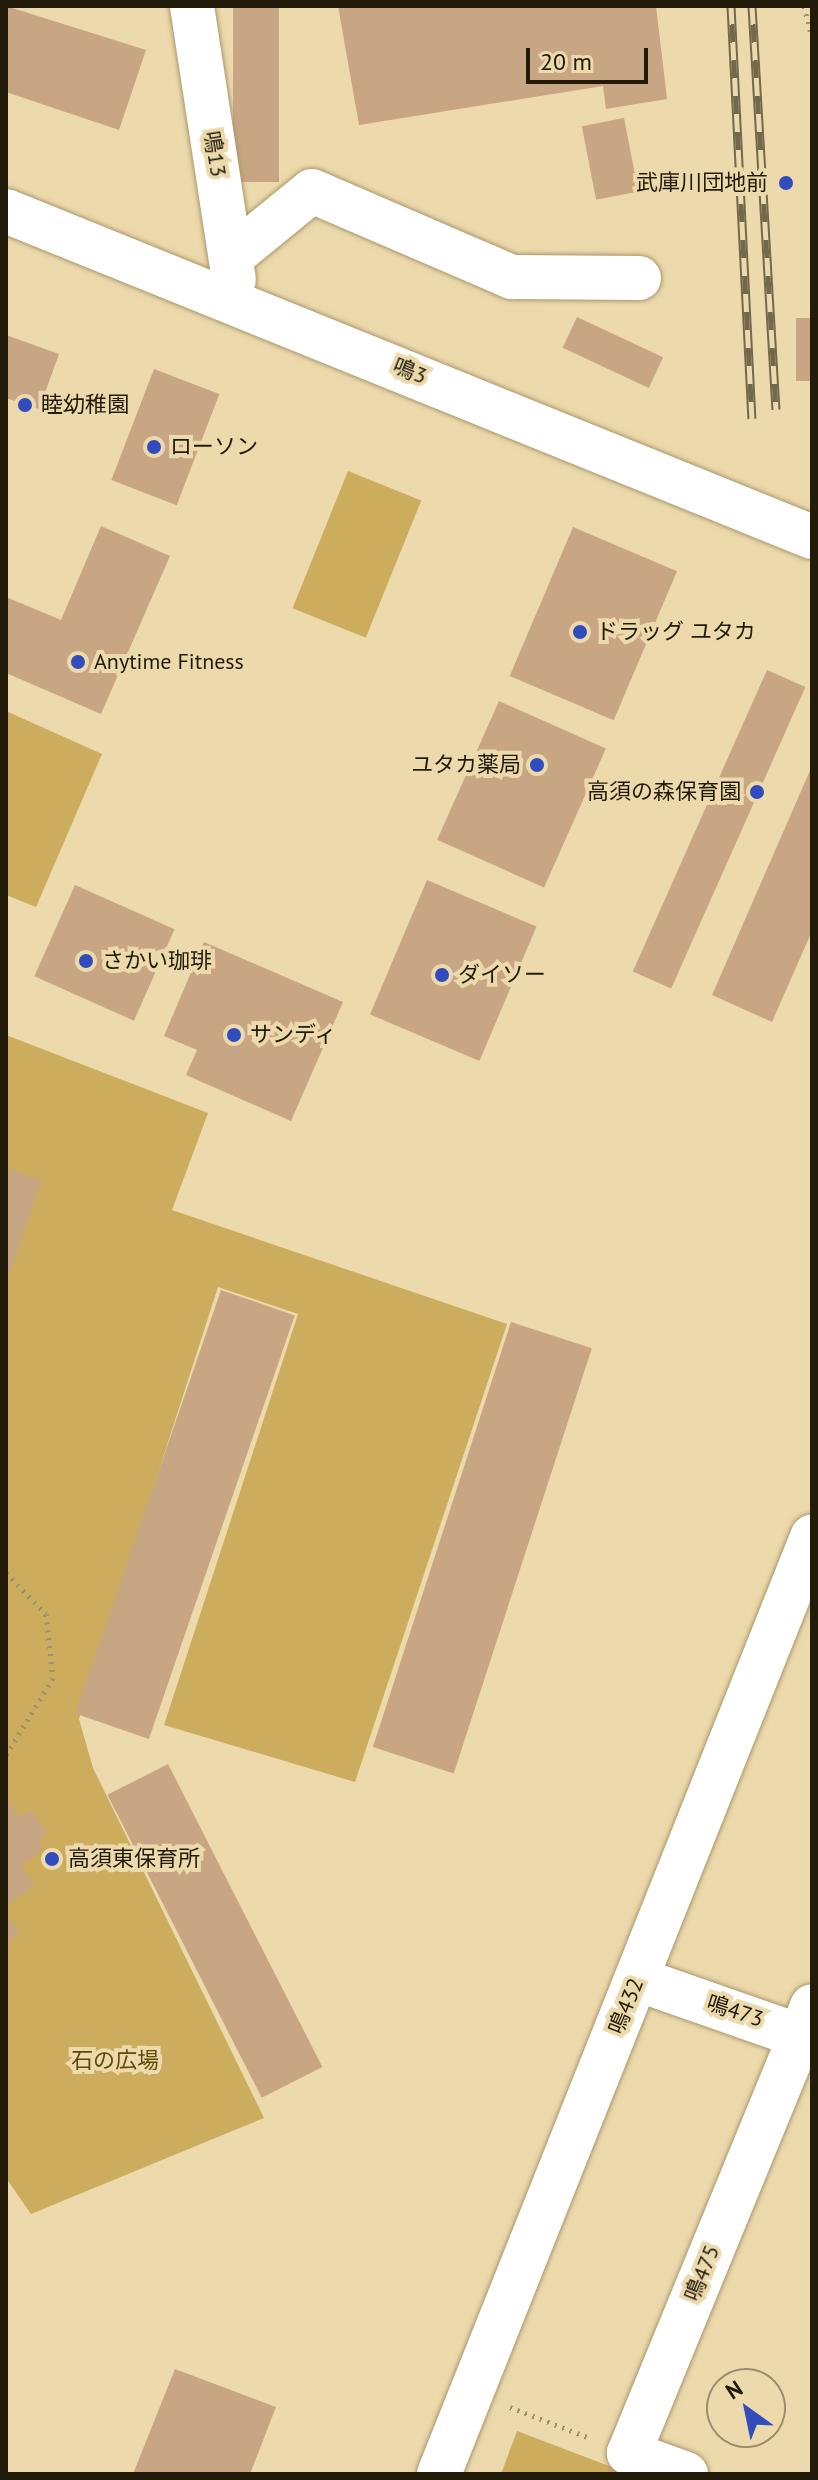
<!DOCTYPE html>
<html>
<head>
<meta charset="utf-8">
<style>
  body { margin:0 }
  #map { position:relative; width:818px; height:2480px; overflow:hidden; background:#ecd9ac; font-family:"PT Sans","Noto Sans JP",sans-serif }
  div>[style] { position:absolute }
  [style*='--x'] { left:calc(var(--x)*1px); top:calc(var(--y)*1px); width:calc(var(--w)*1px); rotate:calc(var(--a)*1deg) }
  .green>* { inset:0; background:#ccad5e; transform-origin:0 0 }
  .building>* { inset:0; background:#c8a683; transform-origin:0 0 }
  .path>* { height:5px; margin-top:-2.5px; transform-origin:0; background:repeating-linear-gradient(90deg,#9e8f6d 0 2px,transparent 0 8px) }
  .roads { filter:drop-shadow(0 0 2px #aa986d) drop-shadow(0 0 2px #aa986d) }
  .minor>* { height:44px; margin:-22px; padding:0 22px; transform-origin:22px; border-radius:22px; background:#fff }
  .rail>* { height:9px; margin-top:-4.5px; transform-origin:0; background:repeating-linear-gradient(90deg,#ecd9ac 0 18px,#74684c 0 36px); box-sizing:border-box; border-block:2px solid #74684c }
  .dots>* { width:22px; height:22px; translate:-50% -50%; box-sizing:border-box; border:4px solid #ecd9ac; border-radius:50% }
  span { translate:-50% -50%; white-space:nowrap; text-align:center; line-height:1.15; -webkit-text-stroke:8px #ecd9ac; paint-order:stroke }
  .street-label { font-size:22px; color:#221b0a }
  .poi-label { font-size:22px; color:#221b0a }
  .right { translate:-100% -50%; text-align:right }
  .left { translate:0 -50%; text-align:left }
  .park-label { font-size:22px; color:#604a06 }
  .frame { position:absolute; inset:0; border:8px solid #221b0a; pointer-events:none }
  .north { position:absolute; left:706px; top:2368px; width:80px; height:80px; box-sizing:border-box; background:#ecd9ac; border:2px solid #9b8d6b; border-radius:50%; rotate:327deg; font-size:22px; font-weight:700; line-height:32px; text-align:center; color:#221b0a }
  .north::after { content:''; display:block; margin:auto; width:28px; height:36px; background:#314cbd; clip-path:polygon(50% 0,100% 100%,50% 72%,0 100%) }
  .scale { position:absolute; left:526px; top:48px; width:122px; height:36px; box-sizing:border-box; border:4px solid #221b0a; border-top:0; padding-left:10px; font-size:24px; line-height:28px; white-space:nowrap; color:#221b0a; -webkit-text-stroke:6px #ecd9ac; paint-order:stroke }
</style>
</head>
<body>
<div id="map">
  <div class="green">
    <i style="left:348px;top:471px;width:79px;height:148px;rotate:22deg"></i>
    <i style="clip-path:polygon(6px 711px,102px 754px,36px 907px,6px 895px)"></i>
    <i style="clip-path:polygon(6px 1035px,208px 1113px,172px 1210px,507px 1324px,355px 1782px,164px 1725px,298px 1314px,218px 1287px,79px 1719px,93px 1768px,264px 2118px,31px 2214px,6px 2178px)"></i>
    <i style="clip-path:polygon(517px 2431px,630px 2474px,501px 2474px)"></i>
  </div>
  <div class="building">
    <i style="clip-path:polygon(6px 6px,146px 50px,119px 130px,6px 92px)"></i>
    <i style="left:233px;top:6px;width:46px;height:176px"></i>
    <i style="clip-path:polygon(338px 6px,656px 6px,667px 99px,606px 109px,603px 86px,359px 125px)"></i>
    <i style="left:624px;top:118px;width:75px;height:43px;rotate:79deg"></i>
    <i style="left:577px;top:317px;width:95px;height:34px;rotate:25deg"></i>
    <i style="left:812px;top:318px;width:63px;height:16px;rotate:90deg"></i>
    <i style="clip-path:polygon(6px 335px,59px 354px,39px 409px,6px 398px)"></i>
    <i style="left:154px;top:369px;width:70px;height:119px;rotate:21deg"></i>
    <i style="clip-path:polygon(101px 526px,170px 556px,101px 714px,6px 673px,6px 597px,61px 620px)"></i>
    <i style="left:573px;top:527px;width:113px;height:162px;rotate:23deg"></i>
    <i style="left:767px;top:670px;width:42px;height:330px;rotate:24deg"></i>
    <i style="left:499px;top:701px;width:117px;height:152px;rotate:24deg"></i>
    <i style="clip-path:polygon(812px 766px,812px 931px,772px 1022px,712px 995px)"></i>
    <i style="left:427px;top:880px;width:119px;height:146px;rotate:23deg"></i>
    <i style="left:75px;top:885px;width:109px;height:100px;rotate:24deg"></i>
    <i style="clip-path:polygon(204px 942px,343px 1002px,291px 1121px,186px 1075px,197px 1050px,164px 1036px)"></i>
    <i style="clip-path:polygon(6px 1168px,41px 1180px,7px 1282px,6px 1282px)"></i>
    <i style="left:221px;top:1290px;width:78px;height:448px;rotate:19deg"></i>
    <i style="left:511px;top:1322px;width:85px;height:447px;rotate:18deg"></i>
    <i style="left:168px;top:1764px;width:340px;height:68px;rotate:63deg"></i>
    <i style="clip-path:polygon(6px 1797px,19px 1817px,31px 1810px,47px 1834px,38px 1840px,44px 1849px,21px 1865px,35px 1885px,6px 1905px)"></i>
    <i style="clip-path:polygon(6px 1914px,19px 1934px,6px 1943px)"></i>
    <i style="clip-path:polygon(175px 2369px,276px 2407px,250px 2474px,133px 2474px)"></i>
  </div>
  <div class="path">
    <i style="--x:804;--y:6;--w:32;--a:76"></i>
    <i style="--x:6;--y:1573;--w:57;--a:45.7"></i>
    <i style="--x:46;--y:1614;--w:64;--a:83.8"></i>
    <i style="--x:53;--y:1678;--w:90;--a:121.4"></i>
    <i style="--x:510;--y:2407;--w:86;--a:21.2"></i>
  </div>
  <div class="roads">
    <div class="minor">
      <i style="--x:192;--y:6;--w:277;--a:81.3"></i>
      <i style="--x:6;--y:211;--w:869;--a:22.02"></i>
      <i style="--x:231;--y:257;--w:104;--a:-39.2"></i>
      <i style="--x:312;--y:191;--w:218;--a:23.3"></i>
      <i style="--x:512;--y:277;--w:127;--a:0.5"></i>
      <i style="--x:637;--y:1979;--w:173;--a:19.3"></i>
      <i style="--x:800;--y:2036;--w:32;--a:-68"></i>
      <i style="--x:439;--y:2474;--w:1009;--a:-68.29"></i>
      <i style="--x:686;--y:2474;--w:61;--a:-159.8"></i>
      <i style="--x:629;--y:2453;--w:451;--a:-67.7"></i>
      <i style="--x:800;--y:2036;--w:14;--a:30"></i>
    </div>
  </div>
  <div class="rail">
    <i style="--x:731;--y:6;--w:413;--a:87.1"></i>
    <i style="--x:752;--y:6;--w:404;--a:86.6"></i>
  </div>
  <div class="dots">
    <i style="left:786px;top:183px;background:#314cbd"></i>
    <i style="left:25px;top:405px;background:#314cbd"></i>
    <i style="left:154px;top:447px;background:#314cbd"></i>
    <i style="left:580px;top:632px;background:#314cbd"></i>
    <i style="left:78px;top:662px;background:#314cbd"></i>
    <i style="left:537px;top:765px;background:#314cbd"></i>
    <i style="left:757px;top:792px;background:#314cbd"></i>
    <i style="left:86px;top:961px;background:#314cbd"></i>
    <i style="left:442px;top:975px;background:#314cbd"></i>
    <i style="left:234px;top:1035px;background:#314cbd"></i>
    <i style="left:52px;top:1859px;background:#314cbd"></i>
  </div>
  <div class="street-label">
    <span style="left:215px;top:154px;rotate:81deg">鳴13</span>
    <span style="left:410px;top:371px;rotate:22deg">鳴3</span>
    <span style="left:626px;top:2006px;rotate:-68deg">鳴432</span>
    <span style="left:735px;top:2011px;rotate:18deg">鳴473</span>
    <span style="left:702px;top:2273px;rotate:-68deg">鳴475</span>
  </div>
  <div class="poi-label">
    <span class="right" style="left:768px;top:183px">武庫川団地前</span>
    <span class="left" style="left:41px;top:405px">睦幼稚園</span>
    <span class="left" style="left:170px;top:447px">ローソン</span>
    <span class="left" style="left:596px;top:632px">ドラッグ ユタカ</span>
    <span class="left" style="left:94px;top:662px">Anytime Fitness</span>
    <span class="right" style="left:521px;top:765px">ユタカ薬局</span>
    <span class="right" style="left:741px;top:792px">高須の森保育園</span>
    <span class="left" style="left:102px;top:961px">さかい珈琲</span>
    <span class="left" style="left:458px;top:975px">ダイソー</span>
    <span class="left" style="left:250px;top:1035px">サンディ</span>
    <span class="left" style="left:68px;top:1859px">高須東保育所</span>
  </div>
  <div class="park-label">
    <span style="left:115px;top:2061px">石の広場</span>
  </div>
  <div class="frame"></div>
  <div class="north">N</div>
  <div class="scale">20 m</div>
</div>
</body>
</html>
